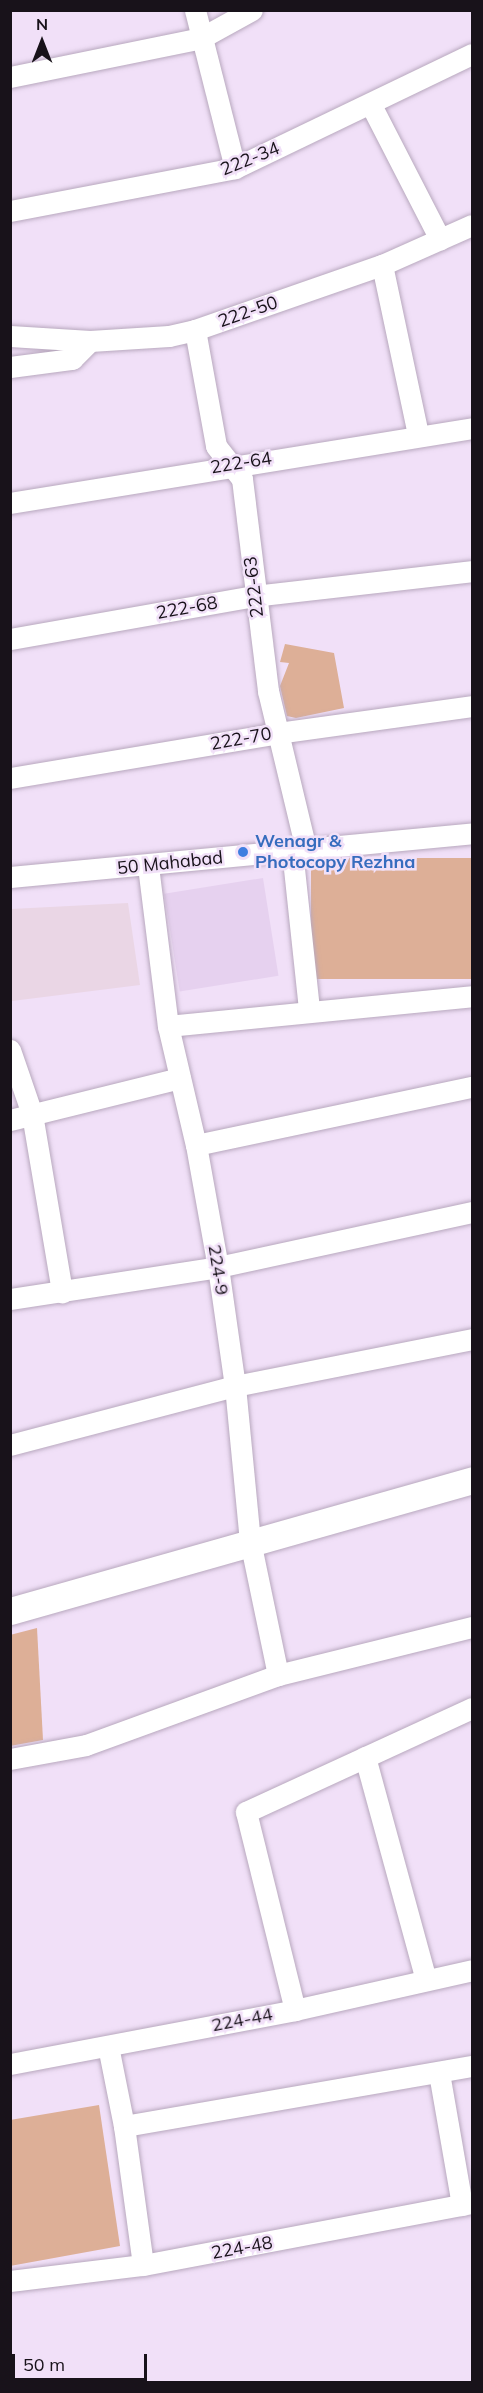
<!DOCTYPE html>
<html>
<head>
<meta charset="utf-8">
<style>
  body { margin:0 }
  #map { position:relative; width:483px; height:2393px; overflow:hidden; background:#f1e0f8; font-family:Mulish,sans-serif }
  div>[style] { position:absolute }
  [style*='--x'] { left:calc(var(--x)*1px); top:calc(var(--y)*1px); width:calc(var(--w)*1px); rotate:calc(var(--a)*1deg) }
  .built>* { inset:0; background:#e6d1ef; transform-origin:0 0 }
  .education>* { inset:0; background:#ead6e5 }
  .building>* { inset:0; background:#ddaf97; transform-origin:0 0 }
  .roads { filter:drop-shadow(0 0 2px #b8a8be) drop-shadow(0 0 2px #b8a8be) }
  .minor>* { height:21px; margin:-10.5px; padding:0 10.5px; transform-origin:10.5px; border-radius:10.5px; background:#fff }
  .major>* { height:27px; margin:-13.5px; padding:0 13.5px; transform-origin:13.5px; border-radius:13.5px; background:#fff }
  .dots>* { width:16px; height:16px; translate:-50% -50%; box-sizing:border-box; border:3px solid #f1e0f8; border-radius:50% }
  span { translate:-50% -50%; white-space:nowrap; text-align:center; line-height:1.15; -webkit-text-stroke:5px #f1e0f8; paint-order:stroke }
  .street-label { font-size:18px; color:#18121a }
  .shop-label { font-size:18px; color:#366cbe; font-weight:700 }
  .left { translate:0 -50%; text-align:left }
  .frame { position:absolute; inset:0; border:12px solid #18121a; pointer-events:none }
  .north { position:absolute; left:12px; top:12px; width:60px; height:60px; -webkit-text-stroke:4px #f1e0f8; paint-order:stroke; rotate:0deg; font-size:16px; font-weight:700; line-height:24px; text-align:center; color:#18121a }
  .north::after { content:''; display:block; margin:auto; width:21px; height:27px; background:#18121a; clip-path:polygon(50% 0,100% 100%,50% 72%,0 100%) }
  .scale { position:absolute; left:12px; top:2354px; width:135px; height:27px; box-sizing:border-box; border:3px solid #18121a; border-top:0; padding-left:8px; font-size:18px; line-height:21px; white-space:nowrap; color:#18121a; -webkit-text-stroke:4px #f1e0f8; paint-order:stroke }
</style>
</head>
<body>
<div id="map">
  <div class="built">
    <i style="left:263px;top:878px;width:99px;height:100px;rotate:81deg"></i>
  </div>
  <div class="education">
    <i style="clip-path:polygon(128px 903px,140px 985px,12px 1001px,11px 909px)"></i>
  </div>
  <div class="building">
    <i style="clip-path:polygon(285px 644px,334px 653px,344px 708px,296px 718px,287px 716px,280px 686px,289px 663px,280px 662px)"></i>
    <i style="left:472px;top:858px;width:121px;height:161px;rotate:90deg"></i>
    <i style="clip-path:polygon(37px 1628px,43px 1740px,10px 1746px,10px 1635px)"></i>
    <i style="clip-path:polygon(99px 2105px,120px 2246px,10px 2266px,10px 2120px)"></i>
  </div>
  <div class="roads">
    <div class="minor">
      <i style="--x:195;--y:10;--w:163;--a:75.8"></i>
      <i style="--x:10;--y:77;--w:195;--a:-11.5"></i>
      <i style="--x:201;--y:38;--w:58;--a:-28.8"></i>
      <i style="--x:371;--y:105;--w:151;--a:62.8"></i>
      <i style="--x:10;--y:211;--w:229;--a:-10.8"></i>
      <i style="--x:235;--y:168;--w:263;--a:-25.7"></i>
      <i style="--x:382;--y:265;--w:174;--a:78"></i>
      <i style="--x:195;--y:330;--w:118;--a:79.7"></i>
      <i style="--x:216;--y:446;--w:42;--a:51.8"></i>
      <i style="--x:242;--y:479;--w:214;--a:83"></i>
      <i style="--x:268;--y:691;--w:163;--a:76.5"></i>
      <i style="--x:10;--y:336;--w:80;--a:3.6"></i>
      <i style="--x:90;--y:341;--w:79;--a:-3.6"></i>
      <i style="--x:169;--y:336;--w:27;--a:-13"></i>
      <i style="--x:195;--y:330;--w:198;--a:-19.2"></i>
      <i style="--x:382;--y:265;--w:98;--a:-24"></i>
      <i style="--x:10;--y:367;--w:63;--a:-7.4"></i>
      <i style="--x:72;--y:359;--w:25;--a:-45"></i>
      <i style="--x:10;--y:503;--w:468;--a:-9.2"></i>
      <i style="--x:10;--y:639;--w:248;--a:-10"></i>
      <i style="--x:254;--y:596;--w:219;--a:-6.5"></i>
      <i style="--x:10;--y:778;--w:272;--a:-9.5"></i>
      <i style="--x:278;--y:733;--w:196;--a:-7.9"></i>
      <i style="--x:292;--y:850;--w:160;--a:83.9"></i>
      <i style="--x:148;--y:866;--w:161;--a:82.9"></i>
      <i style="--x:168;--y:1026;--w:122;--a:76.8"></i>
      <i style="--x:196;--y:1145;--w:124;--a:79.8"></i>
      <i style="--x:218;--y:1267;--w:120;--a:81.9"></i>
      <i style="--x:235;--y:1386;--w:156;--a:84.5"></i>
      <i style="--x:250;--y:1541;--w:137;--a:78.2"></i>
      <i style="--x:10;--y:877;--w:464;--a:-5.4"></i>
      <i style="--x:168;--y:1026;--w:305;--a:-5.6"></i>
      <i style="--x:10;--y:1050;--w:68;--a:71"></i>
      <i style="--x:32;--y:1114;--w:181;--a:80.4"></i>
      <i style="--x:10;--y:1120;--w:175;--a:-13.9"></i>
      <i style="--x:196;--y:1145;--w:282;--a:-11.9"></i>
      <i style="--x:10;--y:1299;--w:210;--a:-8.7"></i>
      <i style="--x:218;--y:1267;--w:260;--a:-12.2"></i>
      <i style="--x:10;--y:1445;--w:233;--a:-14.7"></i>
      <i style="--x:235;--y:1386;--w:242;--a:-11.2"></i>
      <i style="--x:365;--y:1757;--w:231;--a:74.7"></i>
      <i style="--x:10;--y:1759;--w:77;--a:-10.4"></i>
      <i style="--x:86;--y:1745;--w:204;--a:-20"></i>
      <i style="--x:278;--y:1675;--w:200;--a:-13.9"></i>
      <i style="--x:295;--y:2010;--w:204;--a:-103.9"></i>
      <i style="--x:246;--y:1812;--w:249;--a:-24.7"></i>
      <i style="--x:108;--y:2046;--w:82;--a:78.7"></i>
      <i style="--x:124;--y:2126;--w:140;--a:82.2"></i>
      <i style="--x:10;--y:2064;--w:290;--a:-10.7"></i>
      <i style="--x:295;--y:2010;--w:181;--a:-12.7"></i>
      <i style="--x:439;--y:2073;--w:134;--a:80.1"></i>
      <i style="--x:124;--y:2126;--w:353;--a:-9.8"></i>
      <i style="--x:10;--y:2281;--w:134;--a:-6.9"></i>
      <i style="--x:143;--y:2265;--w:335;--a:-10.7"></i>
    </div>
    <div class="major">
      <i style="--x:10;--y:1611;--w:480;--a:-15.8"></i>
    </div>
  </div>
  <div class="dots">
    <i style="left:243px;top:852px;background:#3f7fe0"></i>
  </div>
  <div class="street-label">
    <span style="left:250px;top:159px;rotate:-22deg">222-34</span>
    <span style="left:248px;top:312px;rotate:-19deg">222-50</span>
    <span style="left:241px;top:463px;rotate:-9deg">222-64</span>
    <span style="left:254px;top:587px;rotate:-97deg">222-63</span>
    <span style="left:187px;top:608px;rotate:-10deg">222-68</span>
    <span style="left:241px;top:739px;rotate:-10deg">222-70</span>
    <span style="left:170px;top:863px;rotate:-6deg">50 Mahabad</span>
    <span style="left:218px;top:1270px;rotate:81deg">224-9</span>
    <span style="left:242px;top:2020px;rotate:-11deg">224-44</span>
    <span style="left:242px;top:2248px;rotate:-10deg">224-48</span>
  </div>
  <div class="shop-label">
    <span class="left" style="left:255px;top:852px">Wenagr &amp;<br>Photocopy Rezhna</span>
  </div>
  <div class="frame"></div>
  <div class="north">N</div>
  <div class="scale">50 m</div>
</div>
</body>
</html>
